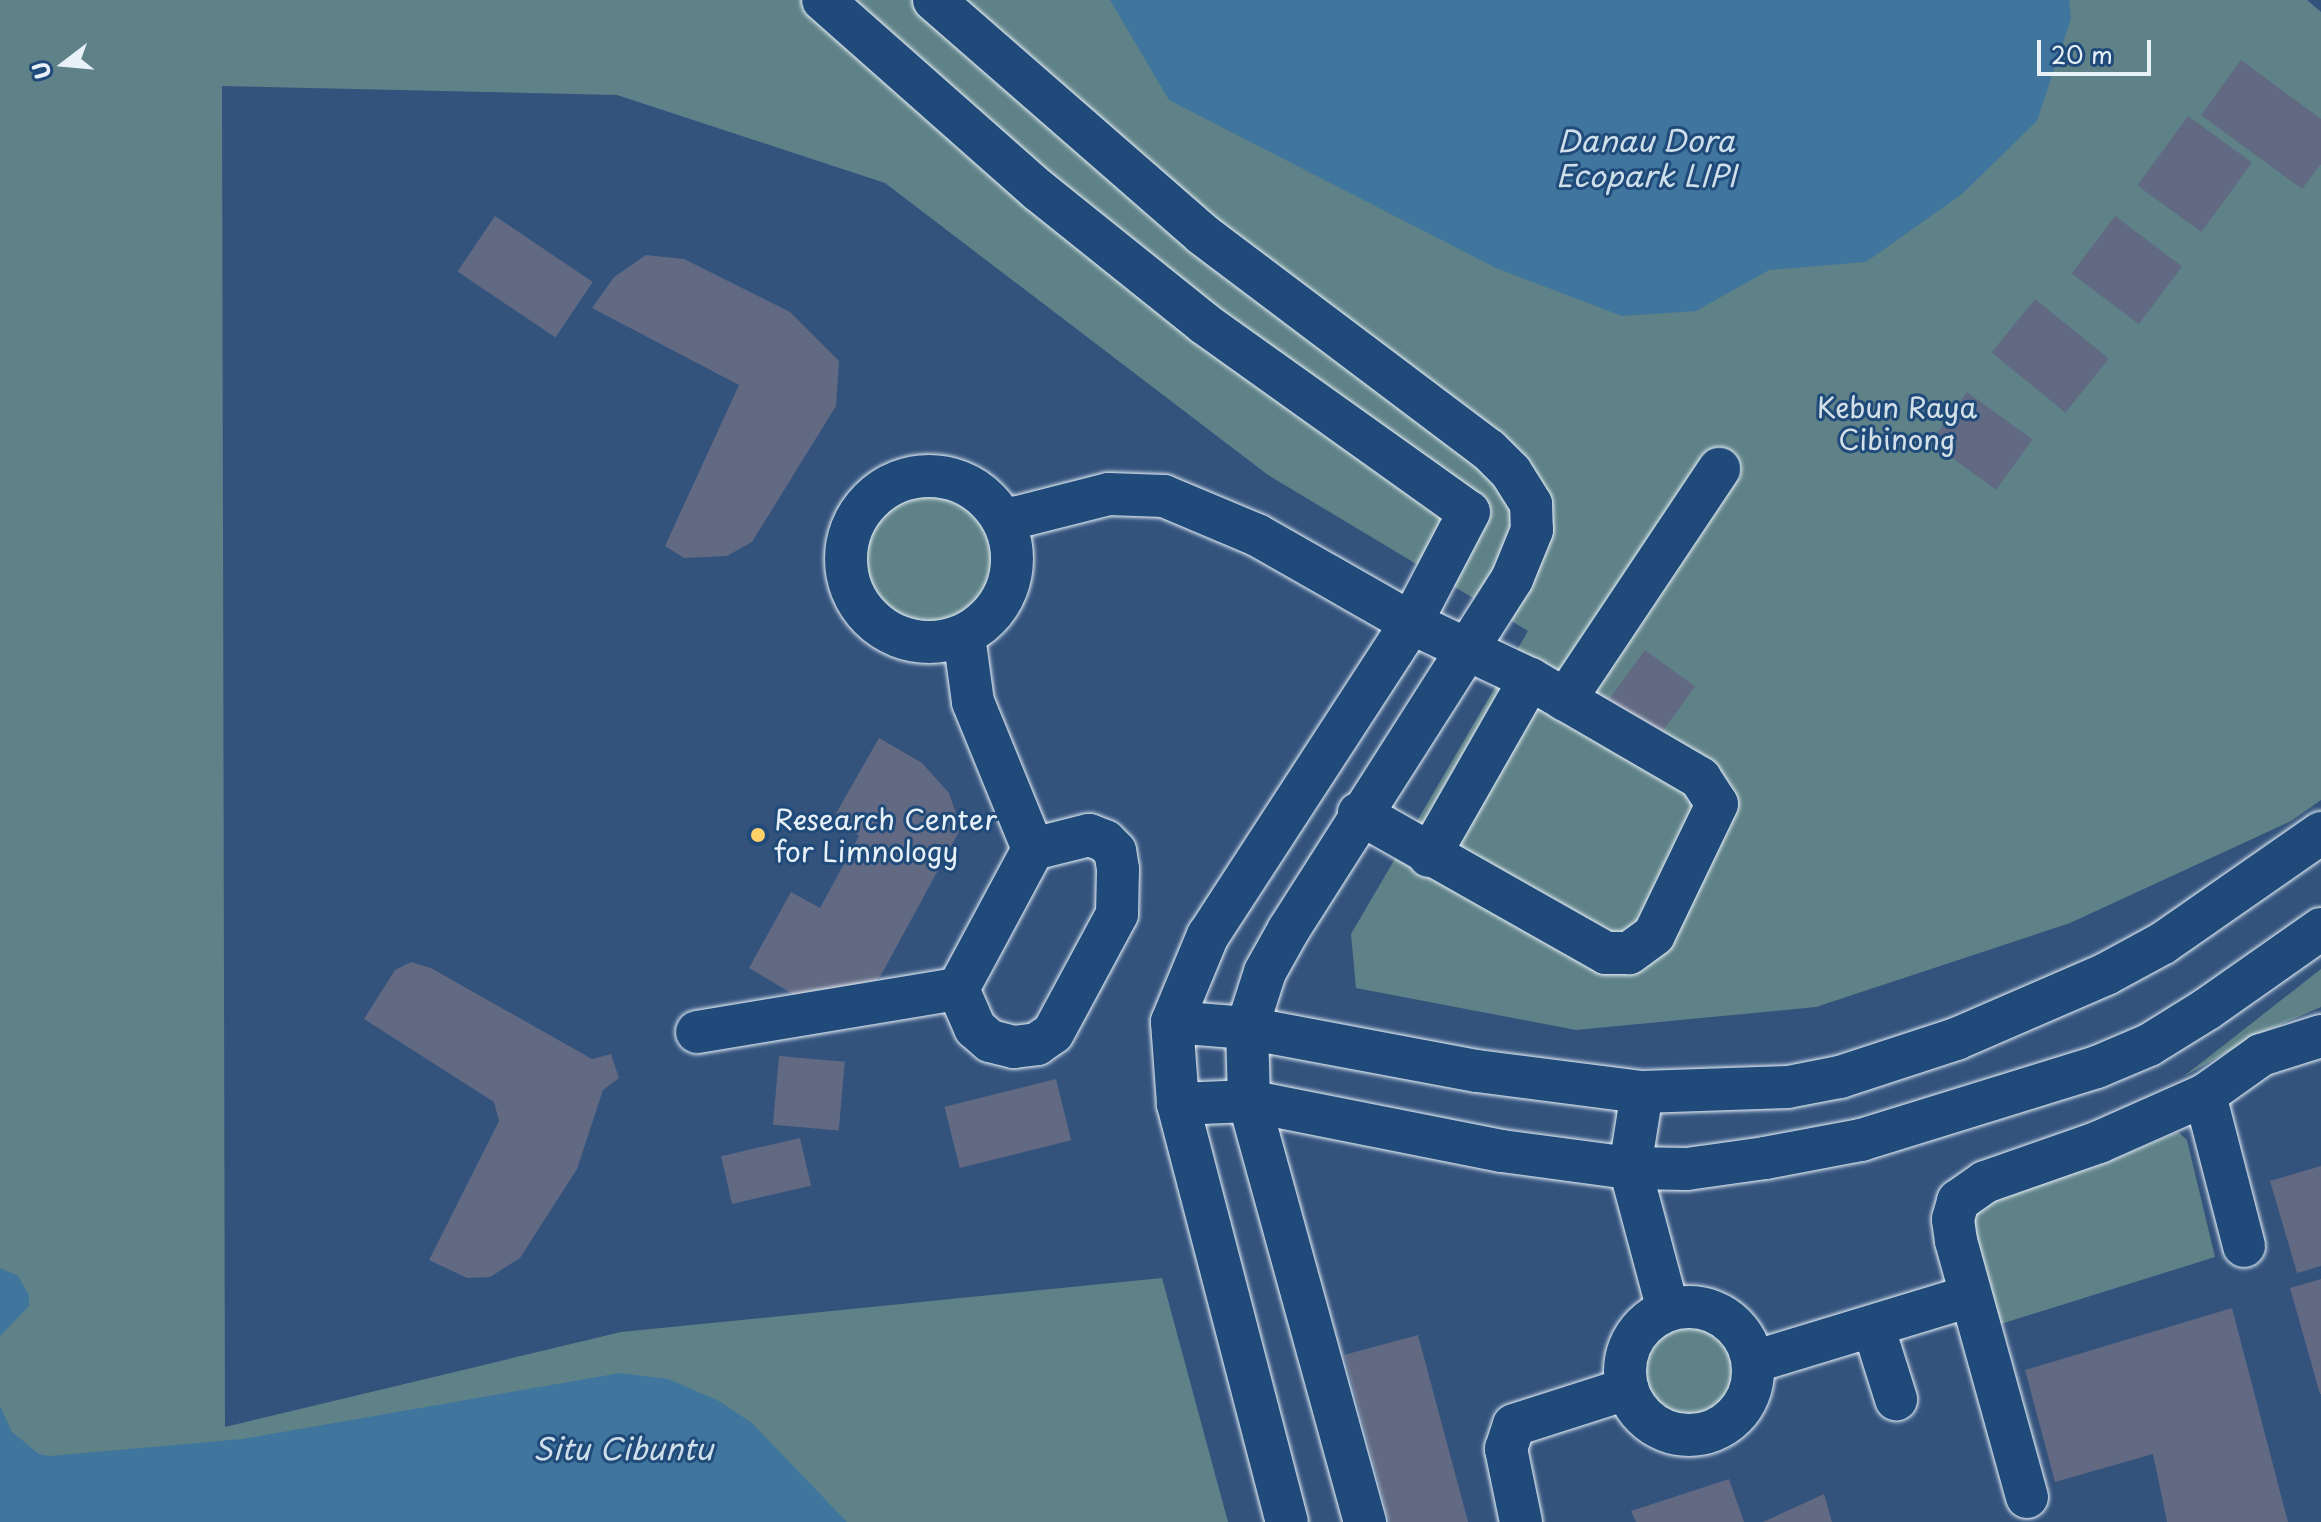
<!DOCTYPE html>
<html>
<head>
<meta charset="utf-8">
<style>
  body { margin:0 }
  #map { position:relative; width:2321px; height:1522px; overflow:hidden; background:#1f4a7a; font-family:"Playpen Sans",sans-serif }
  div>[style] { position:absolute }
  [style*='--x'] { left:calc(var(--x)*1px); top:calc(var(--y)*1px); width:calc(var(--w)*1px); rotate:calc(var(--a)*1deg) }
  .built>* { inset:0; background:#33537d; transform-origin:0 0 }
  .green>* { inset:0; background:#5e8287 }
  .round { border-radius:50% }
  .water>* { inset:0; background:#40769d }
  .building>* { inset:0; background:#616983; transform-origin:0 0 }
  .roads { filter:drop-shadow(0 0 2px #e8f1f8) drop-shadow(0 0 2px #e8f1f8) }
  .minor>* { height:42px; margin:-21px; padding:0 21px; transform-origin:21px; border-radius:21px; background:#1f4a7a }
  .minor>.ring { margin:-21px; padding:0; box-sizing:content-box; background:none; border:42px solid #1f4a7a; border-radius:50% }
  .dots>* { width:22px; height:22px; translate:-50% -50%; box-sizing:border-box; border:4px solid #1f4a7a; border-radius:50% }
  span { translate:-50% -50%; white-space:nowrap; text-align:center; line-height:1.15; -webkit-text-stroke:6px #1f4a7a; paint-order:stroke }
  .park-label { font-size:28px; color:#d3e0e7 }
  .poi-label { font-size:28px; color:#e8f1f8 }
  .left { translate:0 -50%; text-align:left }
  .water-label { font-size:30px; color:#cfdfea; font-style:italic }
  .north { position:absolute; left:24px; top:24px; width:80px; height:80px; -webkit-text-stroke:6px #1f4a7a; paint-order:stroke; rotate:254deg; font-size:22px; font-weight:700; line-height:32px; text-align:center; color:#e8f1f8 }
  .north::after { content:''; display:block; margin:auto; width:28px; height:36px; background:#e8f1f8; clip-path:polygon(50% 0,100% 100%,50% 72%,0 100%) }
  .scale { position:absolute; left:2037px; top:40px; width:114px; height:36px; box-sizing:border-box; border:4px solid #e8f1f8; border-top:0; padding-left:10px; font-size:24px; line-height:28px; white-space:nowrap; color:#e8f1f8; -webkit-text-stroke:6px #1f4a7a; paint-order:stroke }
</style>
</head>
<body>
<div id="map">
  <div class="built">
    <i style="left:0;top:0;width:2321px;height:1522px"></i>
  </div>
  <div class="green">
    <i style="clip-path:polygon(0 0,2307px 0,2321px 12px,2321px 800px,2291px 821px,2070px 923px,1816px 1007px,1576px 1030px,1356px 988px,1351px 934px,1528px 631px,1268px 475px,885px 183px,617px 95px,222px 86px,225px 1427px,621px 1332px,1162px 1278px,1228px 1522px,0 1522px)"></i>
    <i class="round" style="left:858px;top:491px;width:138px;height:138px"></i>
    <i style="clip-path:polygon(2321px 969px,2321px 1007px,2263px 1032px,2183px 1077px)"></i>
    <i style="clip-path:polygon(2178px 1132px,2187px 1140px,2215px 1257px,1988px 1328px,1962px 1227px,1975px 1202px,2098px 1166px)"></i>
    <i class="round" style="left:1636px;top:1320px;width:102px;height:102px"></i>
  </div>
  <div class="water">
    <i style="clip-path:polygon(1110px 0,2069px 0,2071px 19px,2037px 121px,1962px 194px,1866px 262px,1769px 270px,1696px 311px,1622px 316px,1496px 268px,1169px 100px)"></i>
    <i style="clip-path:polygon(0 1268px,18px 1276px,29px 1295px,29px 1306px,0 1336px)"></i>
    <i style="clip-path:polygon(620px 1373px,668px 1379px,719px 1401px,752px 1423px,847px 1522px,0 1522px,0 1406px,12px 1432px,39px 1454px,50px 1456px,242px 1439px)"></i>
  </div>
  <div class="building">
    <i style="clip-path:polygon(2241px 60px,2321px 119px,2321px 164px,2302px 189px,2201px 115px)"></i>
    <i style="left:2188px;top:116px;width:79px;height:86px;rotate:36deg"></i>
    <i style="left:495px;top:216px;width:118px;height:67px;rotate:34deg"></i>
    <i style="left:2115px;top:216px;width:84px;height:72px;rotate:37deg"></i>
    <i style="clip-path:polygon(646px 255px,684px 259px,790px 312px,839px 361px,836px 406px,752px 542px,727px 556px,684px 558px,665px 546px,739px 385px,592px 308px,614px 277px)"></i>
    <i style="left:2035px;top:299px;width:95px;height:69px;rotate:39deg"></i>
    <i style="left:1967px;top:392px;width:81px;height:62px;rotate:36deg"></i>
    <i style="left:1645px;top:650px;width:62px;height:66px;rotate:36deg"></i>
    <i style="clip-path:polygon(879px 738px,922px 763px,949px 793px,961px 828px,880px 977px,850px 1000px,811px 1005px,749px 968px,791px 892px,820px 908px,859px 836px,834px 817px)"></i>
    <i style="clip-path:polygon(411px 962px,431px 968px,592px 1059px,611px 1054px,619px 1078px,603px 1090px,577px 1169px,520px 1258px,490px 1277px,467px 1278px,429px 1260px,499px 1121px,494px 1102px,364px 1019px,395px 970px)"></i>
    <i style="left:779px;top:1056px;width:66px;height:69px;rotate:5deg"></i>
    <i style="left:1056px;top:1079px;width:63px;height:115px;rotate:76deg"></i>
    <i style="left:800px;top:1138px;width:49px;height:81px;rotate:77deg"></i>
    <i style="clip-path:polygon(2321px 1166px,2321px 1266px,2297px 1273px,2270px 1181px)"></i>
    <i style="clip-path:polygon(2321px 1279px,2321px 1394px,2320px 1394px,2290px 1288px)"></i>
    <i style="clip-path:polygon(2232px 1308px,2288px 1522px,2167px 1522px,2153px 1454px,2055px 1482px,2025px 1370px)"></i>
    <i style="left:1418px;top:1335px;width:194px;height:76px;rotate:75deg"></i>
    <i style="clip-path:polygon(1729px 1479px,1744px 1522px,1636px 1522px,1631px 1511px)"></i>
    <i style="clip-path:polygon(1824px 1494px,1832px 1522px,1763px 1522px)"></i>
  </div>
  <div class="roads">
    <div class="minor">
      <i style="--x:823;--y:0;--w:287;--a:41.5"></i>
      <i style="--x:1038;--y:190;--w:214;--a:38.7"></i>
      <i style="--x:1205;--y:324;--w:324;--a:35.5"></i>
      <i style="--x:1469;--y:512;--w:125;--a:117.6"></i>
      <i style="--x:1411;--y:623;--w:372;--a:123"></i>
      <i style="--x:1208;--y:935;--w:94;--a:112.5"></i>
      <i style="--x:1172;--y:1022;--w:82;--a:85.8"></i>
      <i style="--x:1178;--y:1104;--w:432;--a:75.4"></i>
      <i style="--x:934;--y:0;--w:356;--a:41.1"></i>
      <i style="--x:1202;--y:234;--w:359;--a:37"></i>
      <i style="--x:1489;--y:450;--w:31;--a:45"></i>
      <i style="--x:1511;--y:472;--w:38;--a:58"></i>
      <i style="--x:1531;--y:504;--w:26;--a:88"></i>
      <i style="--x:1532;--y:530;--w:53;--a:112.2"></i>
      <i style="--x:1512;--y:579;--w:415;--a:122.5"></i>
      <i style="--x:1289;--y:929;--w:49;--a:119.2"></i>
      <i style="--x:1265;--y:972;--w:59;--a:107.8"></i>
      <i style="--x:1247;--y:1028;--w:73;--a:88.4"></i>
      <i style="--x:1249;--y:1101;--w:437;--a:74.6"></i>
      <i class="ring" style="left:846px;top:476px;width:124px;height:124px"></i>
      <i style="--x:1006;--y:525;--w:14;--a:-34"></i>
      <i style="--x:1018;--y:517;--w:94;--a:-14.2"></i>
      <i style="--x:1109;--y:494;--w:55;--a:2.1"></i>
      <i style="--x:1164;--y:496;--w:101;--a:22.8"></i>
      <i style="--x:1257;--y:535;--w:177;--a:29.7"></i>
      <i style="--x:1411;--y:623;--w:132;--a:25.2"></i>
      <i style="--x:1530;--y:679;--w:197;--a:30.2"></i>
      <i style="--x:1700;--y:778;--w:31;--a:57"></i>
      <i style="--x:1717;--y:804;--w:145;--a:115.7"></i>
      <i style="--x:1654;--y:935;--w:31;--a:144"></i>
      <i style="--x:1629;--y:953;--w:23;--a:180"></i>
      <i style="--x:1606;--y:953;--w:284;--a:-150.5"></i>
      <i style="--x:1565;--y:700;--w:278;--a:-56.3"></i>
      <i style="--x:1429;--y:856;--w:204;--a:-60.3"></i>
      <i style="--x:958;--y:989;--w:43;--a:66.4"></i>
      <i style="--x:975;--y:1028;--w:20;--a:41"></i>
      <i style="--x:990;--y:1041;--w:25;--a:14"></i>
      <i style="--x:1014;--y:1047;--w:23;--a:-7"></i>
      <i style="--x:1037;--y:1044;--w:19;--a:-35"></i>
      <i style="--x:1053;--y:1033;--w:135;--a:-61.7"></i>
      <i style="--x:1117;--y:914;--w:45;--a:-88.7"></i>
      <i style="--x:1118;--y:869;--w:18;--a:-99"></i>
      <i style="--x:1115;--y:851;--w:14;--a:-135"></i>
      <i style="--x:1105;--y:841;--w:17;--a:-159"></i>
      <i style="--x:1089;--y:835;--w:58;--a:166"></i>
      <i style="--x:1172;--y:1022;--w:75;--a:4.6"></i>
      <i style="--x:1247;--y:1028;--w:234;--a:10.6"></i>
      <i style="--x:1477;--y:1071;--w:166;--a:7.3"></i>
      <i style="--x:1642;--y:1092;--w:146;--a:-2"></i>
      <i style="--x:1788;--y:1087;--w:53;--a:-10.9"></i>
      <i style="--x:1840;--y:1077;--w:122;--a:-18.1"></i>
      <i style="--x:1956;--y:1039;--w:163;--a:-23.4"></i>
      <i style="--x:2106;--y:974;--w:65;--a:-28.5"></i>
      <i style="--x:2163;--y:943;--w:193;--a:-34.8"></i>
      <i style="--x:697;--y:1032;--w:265;--a:-9.4"></i>
      <i style="--x:958;--y:989;--w:159;--a:-61.8"></i>
      <i style="--x:1033;--y:849;--w:159;--a:-112.2"></i>
      <i style="--x:973;--y:702;--w:67;--a:-97.8"></i>
      <i style="--x:1642;--y:1092;--w:77;--a:99"></i>
      <i style="--x:1630;--y:1168;--w:147;--a:75"></i>
      <i style="--x:2205;--y:1095;--w:156;--a:75.5"></i>
      <i style="--x:1178;--y:1104;--w:71;--a:-2.4"></i>
      <i style="--x:1249;--y:1101;--w:258;--a:11.2"></i>
      <i style="--x:1502;--y:1151;--w:129;--a:7.6"></i>
      <i style="--x:1630;--y:1168;--w:57;--a:1"></i>
      <i style="--x:1687;--y:1169;--w:79;--a:-8"></i>
      <i style="--x:1765;--y:1158;--w:98;--a:-10.6"></i>
      <i style="--x:1861;--y:1140;--w:247;--a:-17.2"></i>
      <i style="--x:2097;--y:1067;--w:56;--a:-22.9"></i>
      <i style="--x:2149;--y:1045;--w:68;--a:-31.8"></i>
      <i style="--x:2207;--y:1009;--w:139;--a:-35.1"></i>
      <i class="ring" style="left:1625px;top:1307px;width:86px;height:86px"></i>
      <i style="--x:1873;--y:1326;--w:77;--a:72.5"></i>
      <i style="--x:1753;--y:1362;--w:227;--a:-16.9"></i>
      <i style="--x:2027;--y:1497;--w:266;--a:-105.5"></i>
      <i style="--x:1956;--y:1241;--w:22;--a:-98"></i>
      <i style="--x:1953;--y:1219;--w:19;--a:-74"></i>
      <i style="--x:1958;--y:1201;--w:33;--a:-35"></i>
      <i style="--x:1985;--y:1182;--w:121;--a:-19.3"></i>
      <i style="--x:2099;--y:1142;--w:116;--a:-23.9"></i>
      <i style="--x:2205;--y:1095;--w:69;--a:-35.5"></i>
      <i style="--x:2261;--y:1055;--w:63;--a:-17.6"></i>
      <i style="--x:1521;--y:1522;--w:75;--a:-101.6"></i>
      <i style="--x:1506;--y:1449;--w:25;--a:-72"></i>
      <i style="--x:1514;--y:1425;--w:119;--a:-17.7"></i>
    </div>
  </div>
  <div class="dots">
    <i style="left:758px;top:835px;background:#ffd166"></i>
  </div>
  <div class="park-label">
    <span style="left:1897px;top:423px">Kebun Raya<br>Cibinong</span>
  </div>
  <div class="poi-label">
    <span class="left" style="left:774px;top:835px">Research Center<br>for Limnology</span>
  </div>
  <div class="water-label">
    <span style="left:1646px;top:157px">Danau Dora<br>Ecopark LIPI</span>
    <span style="left:623px;top:1448px">Situ Cibuntu</span>
  </div>
  <div class="north">U</div>
  <div class="scale">20 m</div>
</div>
</body>
</html>
